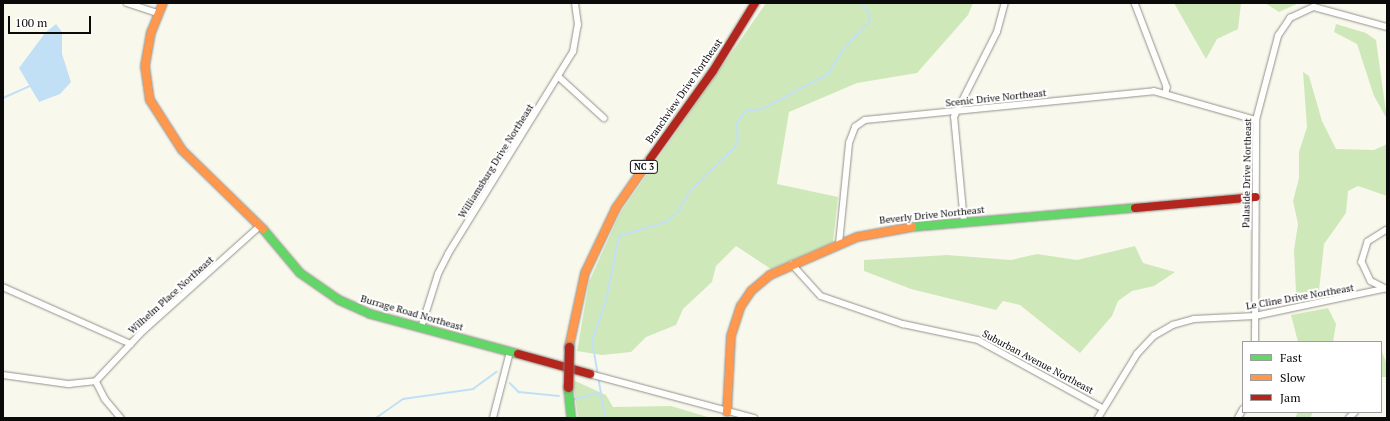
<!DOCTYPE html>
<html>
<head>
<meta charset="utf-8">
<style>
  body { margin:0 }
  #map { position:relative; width:1390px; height:421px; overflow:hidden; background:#f9f8ed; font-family:"PT Serif",serif }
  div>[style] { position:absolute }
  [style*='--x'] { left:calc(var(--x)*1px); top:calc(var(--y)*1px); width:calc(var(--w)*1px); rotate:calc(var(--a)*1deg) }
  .forest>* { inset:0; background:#cfe8ba }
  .water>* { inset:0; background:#c2e0f5 }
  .stream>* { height:1.5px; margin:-0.75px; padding:0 0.75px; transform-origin:0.75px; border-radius:0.75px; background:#c2e0f5 }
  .roads { filter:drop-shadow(0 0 1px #92918c) drop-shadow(0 0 1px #92918c) }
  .street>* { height:5.5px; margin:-2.75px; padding:0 2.75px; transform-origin:2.75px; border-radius:2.75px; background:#fefefc }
  .fast>* { height:8px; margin:-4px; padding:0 4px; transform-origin:4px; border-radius:4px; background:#63d668 }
  .slow>* { height:8px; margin:-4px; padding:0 4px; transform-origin:4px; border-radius:4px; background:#ff974d }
  .jam>* { height:8px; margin:-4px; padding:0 4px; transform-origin:4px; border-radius:4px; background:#b3261e }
  .bridges { filter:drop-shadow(0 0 1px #7f7e7a) drop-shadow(0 0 1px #7f7e7a) }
  .jam-bridge>* { height:9px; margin:-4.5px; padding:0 4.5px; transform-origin:4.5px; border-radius:4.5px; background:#b3261e }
  span { translate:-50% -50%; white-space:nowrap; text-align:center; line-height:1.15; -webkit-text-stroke:4px #fff; paint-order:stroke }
  .shield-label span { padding:1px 3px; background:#fff; border:1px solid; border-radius:3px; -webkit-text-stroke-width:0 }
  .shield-label { font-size:9px; color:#0a0a0a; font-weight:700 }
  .street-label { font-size:10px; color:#0a0a0a }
  .frame { position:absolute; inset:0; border:4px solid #0a0a0a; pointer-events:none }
  .legend { position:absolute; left:1242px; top:341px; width:140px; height:72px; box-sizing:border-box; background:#fff; border:1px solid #9d9d9d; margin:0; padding:5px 7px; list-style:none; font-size:12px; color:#0a0a0a }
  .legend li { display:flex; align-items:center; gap:8px; height:20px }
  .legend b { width:20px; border:1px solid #9d9d9d }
  .scale { position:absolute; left:8px; top:16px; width:83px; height:18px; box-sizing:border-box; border:2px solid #0a0a0a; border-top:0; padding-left:5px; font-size:12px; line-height:14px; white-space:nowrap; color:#0a0a0a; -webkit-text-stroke:3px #fff; paint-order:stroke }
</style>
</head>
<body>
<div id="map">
  <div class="forest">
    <i style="clip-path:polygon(766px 3px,973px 3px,968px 15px,917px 73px,857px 83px,789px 112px,777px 184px,838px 197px,833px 242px,771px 269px,736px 246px,716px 266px,712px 282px,683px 309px,676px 325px,646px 337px,631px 352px,602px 355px,577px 351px,589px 282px,620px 213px)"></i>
    <i style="clip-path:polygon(1174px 3px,1241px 3px,1238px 29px,1217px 39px,1206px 59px)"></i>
    <i style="clip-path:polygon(1265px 3px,1299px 3px,1279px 12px)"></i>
    <i style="clip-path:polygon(1336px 24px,1366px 33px,1376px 40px,1387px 119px,1374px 96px,1357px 44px,1334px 32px)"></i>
    <i style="clip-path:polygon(1303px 72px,1309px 76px,1322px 121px,1336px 149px,1374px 150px,1387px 144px,1387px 196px,1358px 186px,1348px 191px,1346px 213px,1324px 244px,1319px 291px,1296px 293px,1294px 250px,1298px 224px,1293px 201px,1299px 178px,1299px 152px,1307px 127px)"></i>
    <i style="clip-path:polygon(1135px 246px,1143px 263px,1175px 272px,1154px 286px,1132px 291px,1118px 301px,1112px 316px,1080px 353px,1020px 305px,1003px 301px,996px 310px,911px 289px,864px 271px,864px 260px,947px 255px,1011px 260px,1037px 254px,1077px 260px)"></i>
    <i style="clip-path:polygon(1328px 308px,1336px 324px,1333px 342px,1298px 342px,1291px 315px)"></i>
    <i style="clip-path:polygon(1381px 350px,1387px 364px,1387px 377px,1381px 377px)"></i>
    <i style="clip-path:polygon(573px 380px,606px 395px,613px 407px,671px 406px,711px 418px,578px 418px)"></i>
    <i style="clip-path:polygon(1298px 412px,1313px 412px,1310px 418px,1295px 418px)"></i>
  </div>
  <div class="water">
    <i style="clip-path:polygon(56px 24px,62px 32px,62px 54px,71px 82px,60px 94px,39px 102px,19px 68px,45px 33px)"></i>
  </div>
  <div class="stream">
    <i style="--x:3;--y:98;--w:30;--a:-24"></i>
    <i style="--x:510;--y:383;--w:13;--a:45"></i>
    <i style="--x:519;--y:392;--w:40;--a:5.7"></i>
    <i style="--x:574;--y:399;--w:26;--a:-13"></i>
    <i style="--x:376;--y:418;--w:33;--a:-35"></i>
    <i style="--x:403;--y:399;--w:71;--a:-8.1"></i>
    <i style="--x:473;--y:389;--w:29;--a:-36"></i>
    <i style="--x:605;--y:418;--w:79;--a:-99.5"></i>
    <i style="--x:592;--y:340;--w:41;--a:-70.3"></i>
    <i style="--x:606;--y:301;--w:66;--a:-78.7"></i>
    <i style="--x:619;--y:236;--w:49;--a:-16.6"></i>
    <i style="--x:666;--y:222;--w:17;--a:-40"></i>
    <i style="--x:679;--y:211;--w:21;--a:-62"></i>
    <i style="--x:689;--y:192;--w:64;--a:-44.4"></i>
    <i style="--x:735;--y:147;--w:8;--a:-67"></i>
    <i style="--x:738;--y:140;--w:16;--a:-97"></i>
    <i style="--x:736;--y:124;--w:16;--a:-52"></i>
    <i style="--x:746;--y:111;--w:17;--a:-7"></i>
    <i style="--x:763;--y:109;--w:74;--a:-28.3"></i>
    <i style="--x:828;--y:74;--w:27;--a:-59"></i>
    <i style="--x:842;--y:51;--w:41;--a:-47"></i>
    <i style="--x:870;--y:21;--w:8;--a:-97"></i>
    <i style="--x:869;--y:13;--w:13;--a:-129"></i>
  </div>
  <div class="roads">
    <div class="street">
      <i style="--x:127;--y:3;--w:33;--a:18"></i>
      <i style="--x:1135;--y:3;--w:90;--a:69.1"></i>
      <i style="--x:1167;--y:87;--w:6;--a:99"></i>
      <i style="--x:559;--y:77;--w:61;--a:42.3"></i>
      <i style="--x:964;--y:222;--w:105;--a:-95.4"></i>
      <i style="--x:954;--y:117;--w:95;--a:-63.2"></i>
      <i style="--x:997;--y:32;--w:30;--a:-75"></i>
      <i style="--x:1387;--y:230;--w:22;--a:148"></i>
      <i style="--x:1368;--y:242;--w:21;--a:107"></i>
      <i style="--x:1362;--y:262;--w:21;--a:65"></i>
      <i style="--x:1371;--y:281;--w:18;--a:27"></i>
      <i style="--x:839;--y:244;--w:101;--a:-84.3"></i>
      <i style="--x:849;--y:143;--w:17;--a:-69"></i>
      <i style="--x:855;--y:127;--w:12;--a:-35"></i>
      <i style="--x:865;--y:120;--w:290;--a:-5.7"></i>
      <i style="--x:1154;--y:91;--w:106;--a:15.9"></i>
      <i style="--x:792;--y:264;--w:43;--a:47.8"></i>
      <i style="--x:821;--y:296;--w:87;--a:18.9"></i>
      <i style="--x:903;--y:324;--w:77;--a:12"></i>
      <i style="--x:978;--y:340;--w:141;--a:28.7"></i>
      <i style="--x:3;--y:287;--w:140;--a:24"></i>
      <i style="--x:421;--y:328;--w:57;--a:-72.5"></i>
      <i style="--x:438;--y:274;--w:22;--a:-63"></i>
      <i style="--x:448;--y:254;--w:238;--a:-58.3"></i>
      <i style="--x:573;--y:52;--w:27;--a:-80"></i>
      <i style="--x:578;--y:25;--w:22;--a:-98"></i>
      <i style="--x:1255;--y:342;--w:222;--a:-89.7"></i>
      <i style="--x:1256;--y:120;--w:87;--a:-75.3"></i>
      <i style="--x:1278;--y:36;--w:22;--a:-56"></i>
      <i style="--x:1290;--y:18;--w:26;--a:-25"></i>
      <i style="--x:1314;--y:7;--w:76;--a:15.3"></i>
      <i style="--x:590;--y:374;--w:170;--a:15"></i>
      <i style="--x:3;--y:375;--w:67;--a:7.8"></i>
      <i style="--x:69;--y:384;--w:27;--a:-6"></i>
      <i style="--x:96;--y:381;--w:69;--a:-46.8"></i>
      <i style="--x:143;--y:331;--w:157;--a:-41.9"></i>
      <i style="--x:96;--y:381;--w:20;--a:63"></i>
      <i style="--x:105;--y:399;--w:25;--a:50"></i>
      <i style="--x:493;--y:418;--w:68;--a:-75.6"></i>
      <i style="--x:1098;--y:418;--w:75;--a:-58.6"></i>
      <i style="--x:1137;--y:354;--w:25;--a:-47"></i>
      <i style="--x:1154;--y:336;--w:22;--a:-30"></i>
      <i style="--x:1173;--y:325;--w:22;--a:-16"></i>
      <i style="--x:1194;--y:319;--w:61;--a:-2.8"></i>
      <i style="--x:1255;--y:316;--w:131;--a:-11.9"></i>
      <i style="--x:1238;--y:418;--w:10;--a:-61"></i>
      <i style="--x:1349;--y:418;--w:8;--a:-45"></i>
    </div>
    <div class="fast">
      <i style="--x:912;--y:227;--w:224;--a:-4.9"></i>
      <i style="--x:263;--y:229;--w:57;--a:49.9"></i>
      <i style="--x:300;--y:273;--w:47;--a:34.7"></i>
      <i style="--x:339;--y:300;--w:34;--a:24"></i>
      <i style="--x:370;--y:314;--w:153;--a:15.1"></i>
      <i style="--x:568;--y:387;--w:31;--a:84"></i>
    </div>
    <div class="slow">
      <i style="--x:163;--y:3;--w:31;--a:112"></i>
      <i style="--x:151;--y:32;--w:35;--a:100"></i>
      <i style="--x:145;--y:66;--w:34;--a:82"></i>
      <i style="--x:150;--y:100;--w:59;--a:57.4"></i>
      <i style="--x:182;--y:150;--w:113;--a:44.3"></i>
      <i style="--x:569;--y:347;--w:76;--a:-77.8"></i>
      <i style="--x:585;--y:273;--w:72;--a:-64.5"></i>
      <i style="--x:616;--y:208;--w:60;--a:-55.2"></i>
      <i style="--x:727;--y:412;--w:76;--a:-87"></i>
      <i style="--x:731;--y:336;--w:32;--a:-72"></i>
      <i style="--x:741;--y:306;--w:18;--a:-56"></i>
      <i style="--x:751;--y:291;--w:25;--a:-40"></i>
      <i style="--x:770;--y:275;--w:95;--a:-23.6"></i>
      <i style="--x:857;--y:237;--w:56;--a:-10.3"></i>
    </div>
    <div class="jam">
      <i style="--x:650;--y:159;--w:108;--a:-54.4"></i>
      <i style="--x:713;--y:71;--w:80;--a:-58.3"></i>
      <i style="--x:1135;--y:208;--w:121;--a:-5.2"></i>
      <i style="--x:518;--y:354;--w:75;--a:15.5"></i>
    </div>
  </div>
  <div class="bridges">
    <div class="jam-bridge">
      <i style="--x:568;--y:387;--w:40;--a:-88.6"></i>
    </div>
  </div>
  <div class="shield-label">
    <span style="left:644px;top:167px">NC 3</span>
  </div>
  <div class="street-label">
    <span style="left:684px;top:91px;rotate:-55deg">Branchview Drive Northeast</span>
    <span style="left:996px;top:98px;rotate:-6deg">Scenic Drive Northeast</span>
    <span style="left:496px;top:161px;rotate:-58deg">Williamsburg Drive Northeast</span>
    <span style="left:1247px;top:173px;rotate:-89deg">Palaside Drive Northeast</span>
    <span style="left:932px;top:215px;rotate:-6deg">Beverly Drive Northeast</span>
    <span style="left:171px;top:295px;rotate:-42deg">Wilhelm Place Northeast</span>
    <span style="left:1300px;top:297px;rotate:-10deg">Le Cline Drive Northeast</span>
    <span style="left:412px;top:313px;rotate:16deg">Burrage Road Northeast</span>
    <span style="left:1038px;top:362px;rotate:28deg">Suburban Avenue Northeast</span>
  </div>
  <div class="frame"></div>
  <ul class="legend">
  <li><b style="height:5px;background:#63d668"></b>Fast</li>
  <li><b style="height:5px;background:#ff974d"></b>Slow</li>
  <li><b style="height:5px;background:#b3261e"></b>Jam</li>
  </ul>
  <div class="scale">100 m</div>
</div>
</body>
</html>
